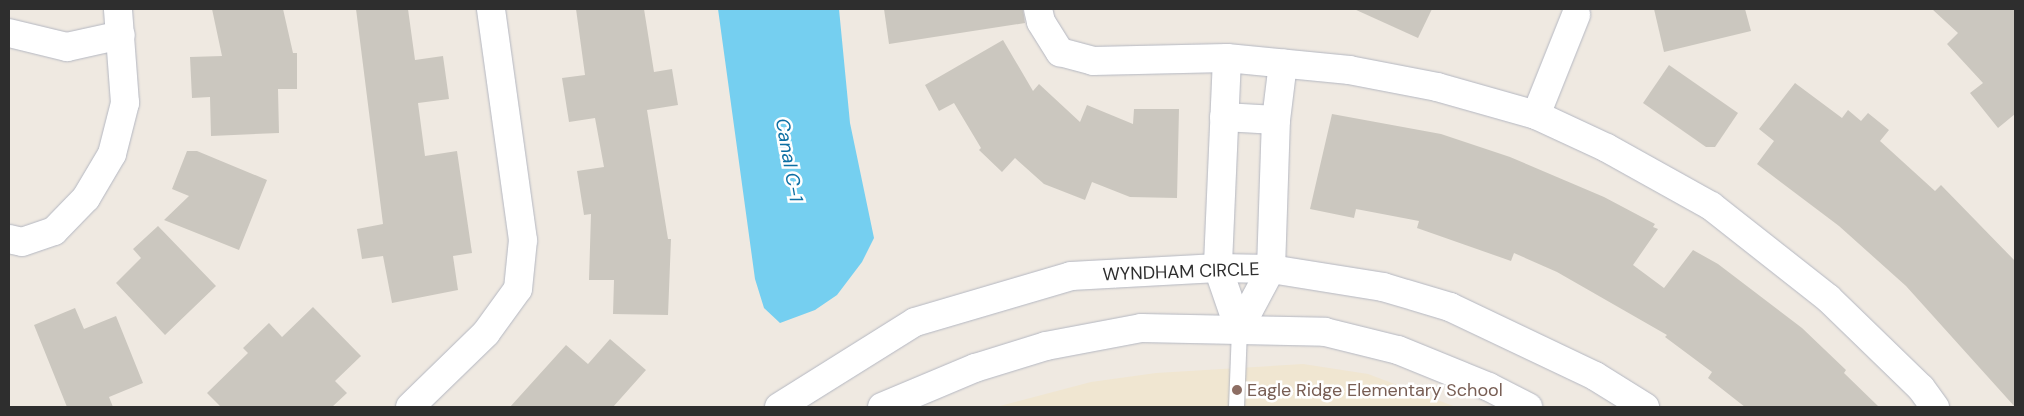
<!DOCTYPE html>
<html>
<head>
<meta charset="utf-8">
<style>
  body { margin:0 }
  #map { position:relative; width:2024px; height:416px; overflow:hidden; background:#efe9e1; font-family:"DM Sans",sans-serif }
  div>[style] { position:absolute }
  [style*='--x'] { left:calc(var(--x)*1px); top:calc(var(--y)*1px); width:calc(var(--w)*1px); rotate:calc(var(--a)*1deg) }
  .education>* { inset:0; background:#f0e6d1 }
  .water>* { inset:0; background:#75cff0 }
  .building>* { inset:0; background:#cbc7bf }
  .roads { filter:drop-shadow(0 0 1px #b4b7c1) drop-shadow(0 0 1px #b4b7c1) }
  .service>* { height:15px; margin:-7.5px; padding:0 7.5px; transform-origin:7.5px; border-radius:7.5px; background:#fff }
  .minor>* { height:28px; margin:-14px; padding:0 14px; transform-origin:14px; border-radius:14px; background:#fff }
  .dots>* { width:14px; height:14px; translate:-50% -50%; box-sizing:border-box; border:2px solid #fff; border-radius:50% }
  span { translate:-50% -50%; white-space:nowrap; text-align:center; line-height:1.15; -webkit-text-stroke:5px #fff; paint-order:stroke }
  .street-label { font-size:18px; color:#2e2e2e }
  .education-label { font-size:18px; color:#785e54 }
  .left { translate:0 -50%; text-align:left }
  .water-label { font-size:19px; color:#0d6fa3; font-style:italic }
  .frame { position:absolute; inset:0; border:10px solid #2e2e2e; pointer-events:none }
</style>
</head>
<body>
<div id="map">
  <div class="education">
    <i style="clip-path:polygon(1303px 364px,1368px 374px,1456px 407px,996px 407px,1091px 382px,1156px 373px)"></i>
  </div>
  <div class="water">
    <i style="clip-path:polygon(718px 9px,839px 9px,850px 123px,874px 238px,862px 262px,837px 295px,815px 310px,780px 323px,764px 308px,755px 279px)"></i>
  </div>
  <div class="building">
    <i style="clip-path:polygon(212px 9px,283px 9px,293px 53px,297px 53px,297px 89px,278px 89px,279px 133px,211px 136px,210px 97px,192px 98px,190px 57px,222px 56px)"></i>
    <i style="clip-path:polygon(356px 9px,408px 9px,415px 60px,443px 56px,449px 99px,418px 103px,425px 156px,457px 151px,472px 253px,453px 256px,458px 290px,392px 303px,383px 256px,362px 259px,357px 229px,383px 224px)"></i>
    <i style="clip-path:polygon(576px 9px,644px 9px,654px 72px,672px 69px,678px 105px,647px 110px,668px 239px,671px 239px,668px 315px,613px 314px,614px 280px,589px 280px,591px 214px,584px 215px,577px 171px,604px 167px,595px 118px,569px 122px,562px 78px,585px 75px)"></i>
    <i style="clip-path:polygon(884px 9px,1023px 9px,1025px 23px,889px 44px)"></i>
    <i style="clip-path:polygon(1354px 9px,1432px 9px,1418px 38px)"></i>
    <i style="clip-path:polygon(1654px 9px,1745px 9px,1751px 31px,1664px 52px)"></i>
    <i style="clip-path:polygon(1932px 9px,2015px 9px,2015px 114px,1998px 128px,1970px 93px,1983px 83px,1947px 44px,1958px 33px)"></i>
    <i style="clip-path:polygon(1003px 40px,1033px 91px,1039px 84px,1080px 122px,1087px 105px,1133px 124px,1134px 109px,1179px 109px,1177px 198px,1130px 197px,1092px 182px,1085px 200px,1044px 184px,1015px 158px,1002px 172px,979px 150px,981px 148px,954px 103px,939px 111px,925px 85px)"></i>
    <i style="clip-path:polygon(1669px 65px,1738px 113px,1715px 147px,1706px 147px,1643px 103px)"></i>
    <i style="clip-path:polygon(1795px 83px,1842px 118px,1848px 110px,1861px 121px,1868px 113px,1889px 130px,1880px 141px,1935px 191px,1941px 185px,2015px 261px,2015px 407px,1906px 286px,1839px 226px,1757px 164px,1774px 141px,1759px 129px)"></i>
    <i style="clip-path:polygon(1332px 114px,1441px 134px,1510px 157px,1604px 197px,1655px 224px,1653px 227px,1658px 229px,1633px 265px,1664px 288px,1693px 250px,1718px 264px,1802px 328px,1846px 370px,1844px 373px,1879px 407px,1745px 407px,1708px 378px,1712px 372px,1665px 337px,1667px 335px,1557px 272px,1514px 253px,1511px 261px,1417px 228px,1419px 221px,1356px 209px,1354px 218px,1310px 209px)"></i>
    <i style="clip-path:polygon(187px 151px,197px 151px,267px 180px,239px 250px,164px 220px,189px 196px,172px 189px)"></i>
    <i style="clip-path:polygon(158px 226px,216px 286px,165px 335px,116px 283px,141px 258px,133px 249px)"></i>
    <i style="clip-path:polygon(313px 307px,361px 356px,335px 381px,347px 393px,332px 407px,221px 407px,207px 393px,248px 353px,243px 348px,269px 323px,282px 337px)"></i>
    <i style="clip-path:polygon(75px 308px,84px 329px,116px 316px,143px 383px,109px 397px,113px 407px,67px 407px,34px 325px)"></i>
    <i style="clip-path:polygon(610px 339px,646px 370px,613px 407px,510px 407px,566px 345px,588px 364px)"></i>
  </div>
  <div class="roads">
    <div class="service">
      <i style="--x:1236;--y:407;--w:78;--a:-87.8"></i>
    </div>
    <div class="minor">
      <i style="--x:1038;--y:9;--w:13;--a:77"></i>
      <i style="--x:1041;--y:22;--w:36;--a:58"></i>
      <i style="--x:1060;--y:52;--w:34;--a:15"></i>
      <i style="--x:1093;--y:61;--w:134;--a:-1.3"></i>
      <i style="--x:1227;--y:58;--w:123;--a:5.6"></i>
      <i style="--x:1349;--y:70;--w:90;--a:10.9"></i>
      <i style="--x:1437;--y:87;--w:103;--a:15.8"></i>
      <i style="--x:1536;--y:115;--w:78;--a:24.9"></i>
      <i style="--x:1607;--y:148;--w:119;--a:29.1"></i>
      <i style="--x:1711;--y:206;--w:149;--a:38.2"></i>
      <i style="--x:1828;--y:298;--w:129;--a:44.1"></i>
      <i style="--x:1921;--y:388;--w:24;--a:54"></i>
      <i style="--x:9;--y:33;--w:60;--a:13.6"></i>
      <i style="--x:67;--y:47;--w:55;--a:-12.5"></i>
      <i style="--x:1227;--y:58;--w:210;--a:92.5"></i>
      <i style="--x:1218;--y:268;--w:65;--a:71"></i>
      <i style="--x:1536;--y:115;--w:108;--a:-68.2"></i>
      <i style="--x:1224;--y:117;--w:52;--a:3.3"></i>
      <i style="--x:9;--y:239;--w:13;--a:13"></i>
      <i style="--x:22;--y:242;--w:34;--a:-19"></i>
      <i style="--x:54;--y:231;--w:46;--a:-45.9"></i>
      <i style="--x:86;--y:198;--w:51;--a:-59.4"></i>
      <i style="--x:112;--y:154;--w:53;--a:-75.7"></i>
      <i style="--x:125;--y:103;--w:94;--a:-94.3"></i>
      <i style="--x:1239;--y:329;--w:68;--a:-61.9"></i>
      <i style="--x:1271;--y:269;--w:149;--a:-88.1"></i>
      <i style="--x:1276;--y:120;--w:57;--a:-83"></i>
      <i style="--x:410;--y:407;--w:106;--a:-44.2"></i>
      <i style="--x:486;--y:333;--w:54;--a:-54"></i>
      <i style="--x:518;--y:289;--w:49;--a:-84.2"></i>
      <i style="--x:523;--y:240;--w:233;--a:-97.9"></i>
      <i style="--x:779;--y:407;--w:160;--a:-32"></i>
      <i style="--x:915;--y:322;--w:163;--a:-16.4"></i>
      <i style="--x:1071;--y:276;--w:147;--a:-3.1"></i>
      <i style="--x:1218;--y:268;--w:53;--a:1.1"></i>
      <i style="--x:1271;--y:269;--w:113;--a:9.1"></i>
      <i style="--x:1383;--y:287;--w:70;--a:16.6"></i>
      <i style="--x:1450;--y:307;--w:161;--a:25.4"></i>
      <i style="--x:1595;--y:376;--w:59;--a:31.8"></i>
      <i style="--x:882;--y:407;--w:101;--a:-22.8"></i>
      <i style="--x:975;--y:368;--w:74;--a:-17.2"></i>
      <i style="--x:1046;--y:346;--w:97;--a:-10.7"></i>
      <i style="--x:1141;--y:328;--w:184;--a:1.2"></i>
      <i style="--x:1325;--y:332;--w:75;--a:13.9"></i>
      <i style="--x:1398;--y:350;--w:98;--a:22.1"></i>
      <i style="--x:1489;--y:387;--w:44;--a:27.1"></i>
    </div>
  </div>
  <div class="dots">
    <i style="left:1237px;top:390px;background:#8d6e63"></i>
  </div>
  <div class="street-label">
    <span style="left:1181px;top:272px;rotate:-2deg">WYNDHAM CIRCLE</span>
  </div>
  <div class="education-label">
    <span class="left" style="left:1247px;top:390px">Eagle Ridge Elementary School</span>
  </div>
  <div class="water-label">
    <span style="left:789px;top:160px;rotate:80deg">Canal C-1</span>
  </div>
  <div class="frame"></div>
</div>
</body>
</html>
